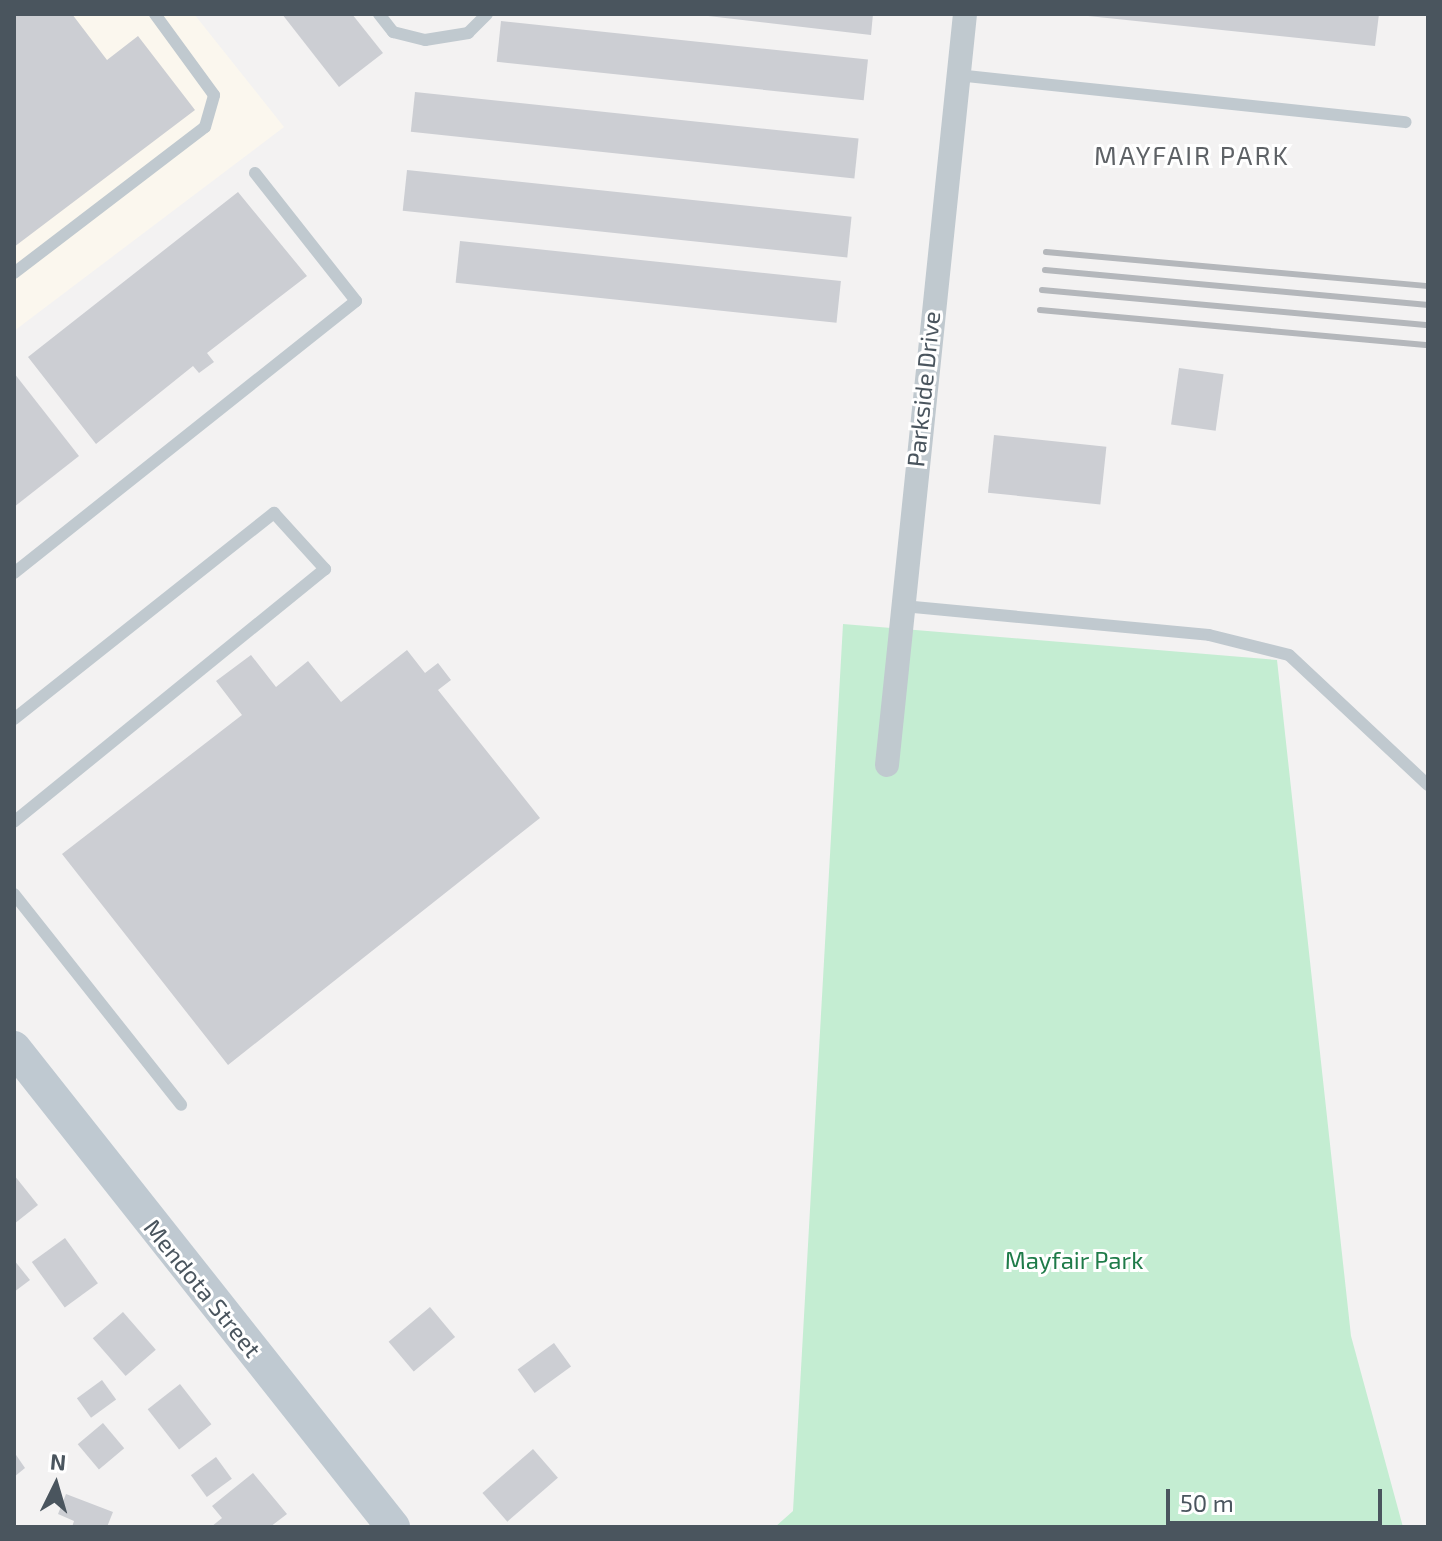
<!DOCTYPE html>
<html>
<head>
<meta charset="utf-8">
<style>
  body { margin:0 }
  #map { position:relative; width:1442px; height:1541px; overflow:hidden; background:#f3f2f2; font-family:"Exo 2",sans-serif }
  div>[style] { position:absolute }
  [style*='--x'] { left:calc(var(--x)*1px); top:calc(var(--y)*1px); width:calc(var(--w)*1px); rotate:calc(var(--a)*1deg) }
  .commercial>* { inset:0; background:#fbf7ee }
  .green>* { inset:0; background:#c4edd2 }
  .building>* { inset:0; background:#ccced3; transform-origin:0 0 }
  .lane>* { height:12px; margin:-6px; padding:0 6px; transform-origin:6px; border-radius:6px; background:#c0c9cf }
  .street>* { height:24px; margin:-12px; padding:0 12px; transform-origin:12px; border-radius:12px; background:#c0c9cf }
  .secondary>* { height:34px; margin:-17px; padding:0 17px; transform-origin:17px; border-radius:17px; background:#bfc9d1 }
  .rail>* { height:6px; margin:-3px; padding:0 3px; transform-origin:3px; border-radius:3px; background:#b4b7bb }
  span { translate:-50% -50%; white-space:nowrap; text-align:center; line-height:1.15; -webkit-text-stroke:6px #fff; paint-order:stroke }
  .street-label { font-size:24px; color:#4a555e }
  .park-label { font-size:24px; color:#1f7b49 }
  .neighbourhood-label { font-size:26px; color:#5e6266; letter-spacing:2px }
  .frame { position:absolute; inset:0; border:16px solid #4a555e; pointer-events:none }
  .north { position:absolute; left:16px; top:1445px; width:80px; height:80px; -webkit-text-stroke:6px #fff; paint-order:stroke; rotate:5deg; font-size:22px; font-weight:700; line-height:32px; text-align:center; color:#4a555e }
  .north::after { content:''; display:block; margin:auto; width:28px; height:36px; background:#4a555e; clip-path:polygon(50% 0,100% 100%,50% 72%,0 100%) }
  .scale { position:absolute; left:1166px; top:1489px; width:216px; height:36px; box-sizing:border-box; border:4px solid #4a555e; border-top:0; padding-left:10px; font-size:24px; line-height:28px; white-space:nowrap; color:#4a555e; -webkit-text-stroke:6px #fff; paint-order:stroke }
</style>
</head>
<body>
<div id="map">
  <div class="commercial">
    <i style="clip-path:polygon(14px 14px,194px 14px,284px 127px,14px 331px)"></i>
  </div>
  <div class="green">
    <i style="clip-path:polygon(843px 624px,1277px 660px,1351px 1336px,1403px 1527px,775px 1527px,793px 1511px)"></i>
  </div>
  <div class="building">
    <i style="clip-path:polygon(14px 14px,72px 14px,107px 60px,138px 36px,195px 110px,14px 247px)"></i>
    <i style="clip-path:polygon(282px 14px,352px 14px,383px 53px,339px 87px)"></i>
    <i style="clip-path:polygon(691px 14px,873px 14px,871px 35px)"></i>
    <i style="clip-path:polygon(1069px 14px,1379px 14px,1375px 46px)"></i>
    <i style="left:501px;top:21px;width:369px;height:41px;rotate:6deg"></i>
    <i style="left:415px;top:92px;width:446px;height:40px;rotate:6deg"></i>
    <i style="left:407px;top:170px;width:447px;height:41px;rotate:6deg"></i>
    <i style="clip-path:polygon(238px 192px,307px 276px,207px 353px,214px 362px,199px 373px,193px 366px,96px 444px,28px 357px)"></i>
    <i style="left:460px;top:241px;width:383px;height:42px;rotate:6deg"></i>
    <i style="left:1179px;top:368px;width:45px;height:57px;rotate:8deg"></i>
    <i style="clip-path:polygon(14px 373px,79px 456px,14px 507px)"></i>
    <i style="left:994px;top:435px;width:113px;height:58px;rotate:6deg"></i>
    <i style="clip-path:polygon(407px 650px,425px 673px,438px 663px,451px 680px,438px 690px,540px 818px,228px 1065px,62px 854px,242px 715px,216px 681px,251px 655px,276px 687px,308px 661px,341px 702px)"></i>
    <i style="clip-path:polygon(14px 1175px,38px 1205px,14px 1224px)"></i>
    <i style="left:65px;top:1238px;width:56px;height:41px;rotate:54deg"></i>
    <i style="clip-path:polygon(14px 1260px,30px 1280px,14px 1292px)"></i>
    <i style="left:430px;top:1307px;width:39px;height:54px;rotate:50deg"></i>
    <i style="left:123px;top:1312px;width:50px;height:40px;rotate:49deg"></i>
    <i style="left:554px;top:1343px;width:29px;height:45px;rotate:54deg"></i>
    <i style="left:102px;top:1380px;width:24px;height:31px;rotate:54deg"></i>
    <i style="left:180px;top:1384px;width:51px;height:41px;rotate:52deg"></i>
    <i style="left:103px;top:1423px;width:33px;height:33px;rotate:50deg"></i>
    <i style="left:533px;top:1449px;width:38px;height:67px;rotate:49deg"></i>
    <i style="clip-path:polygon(14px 1452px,25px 1468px,14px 1477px)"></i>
    <i style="left:216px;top:1457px;width:27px;height:31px;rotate:54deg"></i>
    <i style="clip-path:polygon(253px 1473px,287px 1514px,270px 1527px,211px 1527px,222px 1518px,212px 1506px)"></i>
    <i style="clip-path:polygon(66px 1494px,113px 1512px,107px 1527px,72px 1527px,74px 1521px,58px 1514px)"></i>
  </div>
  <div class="lane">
    <i style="--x:379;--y:14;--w:23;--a:52"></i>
    <i style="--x:393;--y:32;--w:33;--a:14"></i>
    <i style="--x:425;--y:40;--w:44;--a:-9.2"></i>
    <i style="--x:468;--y:33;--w:27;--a:-45"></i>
    <i style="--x:957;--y:75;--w:451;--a:6"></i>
    <i style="--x:14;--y:273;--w:240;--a:-37.4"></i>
    <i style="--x:205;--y:127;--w:33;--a:-74"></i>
    <i style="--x:214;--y:95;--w:100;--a:-126.1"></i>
    <i style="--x:14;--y:573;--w:437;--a:-38.5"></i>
    <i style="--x:356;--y:301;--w:163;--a:-128.3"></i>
    <i style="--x:903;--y:606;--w:307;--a:5.4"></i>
    <i style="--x:1209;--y:635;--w:82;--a:14"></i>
    <i style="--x:1289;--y:655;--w:190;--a:43.1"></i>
    <i style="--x:14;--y:719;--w:332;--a:-38.4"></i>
    <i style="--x:274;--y:513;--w:76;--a:47.7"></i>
    <i style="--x:325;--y:569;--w:401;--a:140.9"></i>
    <i style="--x:14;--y:894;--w:269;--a:51.6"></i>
  </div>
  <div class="street">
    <i style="--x:887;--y:765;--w:755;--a:-84.07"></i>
  </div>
  <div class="secondary">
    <i style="--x:14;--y:1048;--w:611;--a:51.65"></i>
  </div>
  <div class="rail">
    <i style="--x:1046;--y:252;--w:384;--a:5.1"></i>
    <i style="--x:1045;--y:270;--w:385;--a:5.2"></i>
    <i style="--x:1042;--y:290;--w:388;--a:5.2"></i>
    <i style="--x:1040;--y:310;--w:390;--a:5.2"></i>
  </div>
  <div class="street-label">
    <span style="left:923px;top:389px;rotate:-84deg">Parkside Drive</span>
    <span style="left:203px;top:1288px;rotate:51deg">Mendota Street</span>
  </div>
  <div class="park-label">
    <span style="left:1074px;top:1260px">Mayfair Park</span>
  </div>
  <div class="neighbourhood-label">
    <span style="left:1192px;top:155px">MAYFAIR PARK</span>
  </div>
  <div class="frame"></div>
  <div class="north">N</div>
  <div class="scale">50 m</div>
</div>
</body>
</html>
